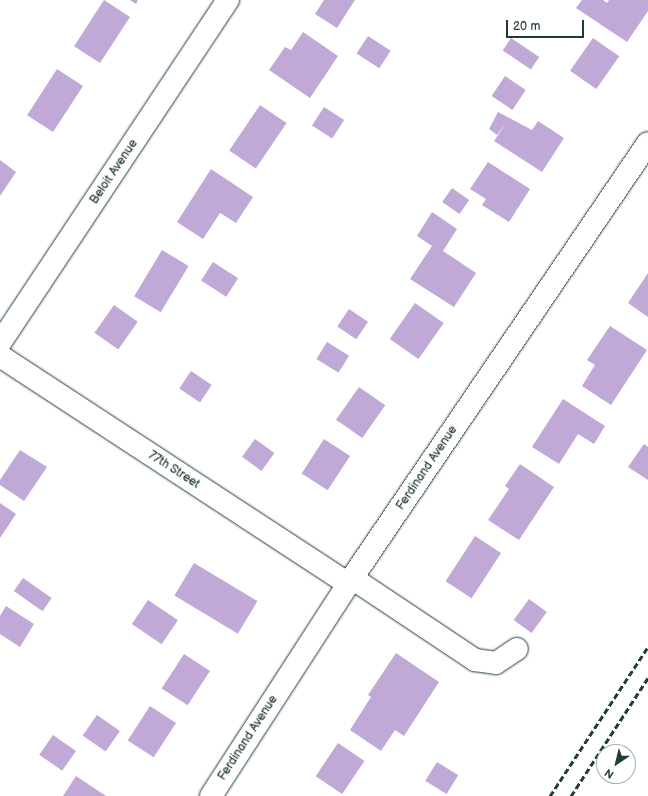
<!DOCTYPE html>
<html>
<head>
<meta charset="utf-8">
<style>
  body { margin:0 }
  #map { position:relative; width:648px; height:796px; overflow:hidden; background:#fff; font-family:"Balsamiq Sans",sans-serif }
  div>[style] { position:absolute }
  [style*='--x'] { left:calc(var(--x)*1px); top:calc(var(--y)*1px); width:calc(var(--w)*1px); rotate:calc(var(--a)*1deg) }
  .building>* { inset:0; background:#c1a9d7; transform-origin:0 0 }
  .roads { filter:drop-shadow(0 0 1px #1f3d34) drop-shadow(0 0 1px #1f3d34) }
  .minor>* { height:22px; margin:-11px; padding:0 11px; transform-origin:11px; border-radius:11px; background:#fff }
  .rail>* { height:3px; margin-top:-1.5px; transform-origin:0; background:repeating-linear-gradient(90deg,#1f3d34 0 6px,transparent 0 9px) }
  span { translate:-50% -50%; white-space:nowrap; text-align:center; line-height:1.15; -webkit-text-stroke:4px #fff; paint-order:stroke }
  .street-label { font-size:12px; color:#1f3d34 }
  .north { position:absolute; left:596px; top:744px; width:40px; height:40px; box-sizing:border-box; background:#fff; border:1px solid #a5b1ae; border-radius:50%; rotate:215deg; font-size:11px; font-weight:700; line-height:16px; text-align:center; color:#1f3d34 }
  .north::after { content:''; display:block; margin:auto; width:14px; height:18px; background:#1f3d34; clip-path:polygon(50% 0,100% 100%,50% 72%,0 100%) }
  .scale { position:absolute; left:506px; top:20px; width:78px; height:18px; box-sizing:border-box; border:2px solid #1f3d34; border-top:0; padding-left:5px; font-size:12px; line-height:14px; white-space:nowrap; color:#1f3d34; -webkit-text-stroke:3px #fff; paint-order:stroke }
</style>
</head>
<body>
<div id="map">
  <div class="building">
    <i style="left:104px;top:0;width:31px;height:55px;rotate:33deg"></i>
    <i style="clip-path:polygon(130px 0,138px 0,136px 4px)"></i>
    <i style="clip-path:polygon(324px 0,355px 0,337px 28px,315px 14px)"></i>
    <i style="clip-path:polygon(582px 0,603px 0,607px 3px,609px 0,648px 0,648px 11px,627px 42px,576px 8px)"></i>
    <i style="clip-path:polygon(303px 32px,338px 56px,310px 98px,269px 70px,285px 47px,291px 50px)"></i>
    <i style="left:368px;top:36px;width:27px;height:21px;rotate:33deg"></i>
    <i style="left:511px;top:38px;width:34px;height:15px;rotate:34deg"></i>
    <i style="left:593px;top:38px;width:32px;height:40px;rotate:35deg"></i>
    <i style="left:57px;top:69px;width:31px;height:55px;rotate:33deg"></i>
    <i style="left:505px;top:76px;width:25px;height:24px;rotate:34deg"></i>
    <i style="left:260px;top:105px;width:32px;height:55px;rotate:34deg"></i>
    <i style="left:324px;top:107px;width:24px;height:22px;rotate:33deg"></i>
    <i style="clip-path:polygon(498px 112px,532px 130px,538px 121px,564px 138px,542px 172px,494px 141px,506px 123px,497px 135px,489px 129px)"></i>
    <i style="clip-path:polygon(0 160px,16px 172px,0 196px)"></i>
    <i style="clip-path:polygon(488px 162px,530px 189px,509px 222px,482px 205px,486px 199px,470px 189px)"></i>
    <i style="clip-path:polygon(211px 169px,253px 197px,236px 223px,220px 213px,203px 239px,177px 222px)"></i>
    <i style="left:452px;top:188px;width:21px;height:17px;rotate:35deg"></i>
    <i style="clip-path:polygon(432px 212px,457px 229px,443px 251px,476px 273px,454px 307px,410px 279px,432px 246px,417px 236px)"></i>
    <i style="left:162px;top:250px;width:31px;height:54px;rotate:31deg"></i>
    <i style="left:213px;top:262px;width:30px;height:22px;rotate:33deg"></i>
    <i style="clip-path:polygon(648px 273px,648px 317px,628px 303px)"></i>
    <i style="left:415px;top:303px;width:35px;height:44px;rotate:35deg"></i>
    <i style="left:114px;top:305px;width:29px;height:34px;rotate:35deg"></i>
    <i style="left:349px;top:309px;width:23px;height:21px;rotate:34deg"></i>
    <i style="clip-path:polygon(610px 326px,647px 350px,611px 405px,582px 386px,595px 365px,587px 360px)"></i>
    <i style="left:327px;top:342px;width:26px;height:20px;rotate:32deg"></i>
    <i style="left:191px;top:371px;width:25px;height:21px;rotate:34deg"></i>
    <i style="left:359px;top:387px;width:32px;height:40px;rotate:35deg"></i>
    <i style="clip-path:polygon(563px 399px,605px 426px,594px 444px,578px 434px,559px 464px,532px 447px)"></i>
    <i style="left:255px;top:439px;width:24px;height:22px;rotate:36deg"></i>
    <i style="left:324px;top:439px;width:31px;height:41px;rotate:33deg"></i>
    <i style="clip-path:polygon(644px 444px,648px 447px,648px 480px,628px 467px)"></i>
    <i style="clip-path:polygon(20px 450px,47px 467px,24px 501px,0 485px,0 480px)"></i>
    <i style="clip-path:polygon(520px 464px,554px 487px,519px 540px,488px 520px,509px 489px,505px 486px)"></i>
    <i style="clip-path:polygon(0 503px,16px 514px,0 538px)"></i>
    <i style="left:475px;top:536px;width:31px;height:54px;rotate:33deg"></i>
    <i style="left:194px;top:563px;width:74px;height:38px;rotate:31deg"></i>
    <i style="left:23px;top:578px;width:35px;height:16px;rotate:35deg"></i>
    <i style="left:529px;top:599px;width:22px;height:26px;rotate:36deg"></i>
    <i style="left:148px;top:600px;width:36px;height:29px;rotate:34deg"></i>
    <i style="clip-path:polygon(6px 606px,34px 624px,20px 647px,0 634px,0 616px)"></i>
    <i style="clip-path:polygon(396px 653px,439px 682px,404px 736px,395px 730px,381px 751px,350px 730px,371px 697px,368px 695px)"></i>
    <i style="left:184px;top:654px;width:31px;height:41px;rotate:33deg"></i>
    <i style="left:150px;top:706px;width:31px;height:41px;rotate:33deg"></i>
    <i style="left:97px;top:715px;width:28px;height:25px;rotate:35deg"></i>
    <i style="left:53px;top:735px;width:28px;height:24px;rotate:35deg"></i>
    <i style="left:338px;top:743px;width:32px;height:40px;rotate:34deg"></i>
    <i style="left:437px;top:762px;width:25px;height:22px;rotate:32deg"></i>
    <i style="clip-path:polygon(76px 776px,106px 796px,63px 796px)"></i>
  </div>
  <div class="roads">
    <div class="minor">
      <i style="--x:0;--y:343;--w:412;--a:-56.4"></i>
      <i style="--x:0;--y:356;--w:416;--a:33.2"></i>
      <i style="--x:352;--y:578;--w:148;--a:33.7"></i>
      <i style="--x:475;--y:660;--w:21;--a:8"></i>
      <i style="--x:496;--y:663;--w:25;--a:-34"></i>
      <i style="--x:211;--y:796;--w:252;--a:-57.1"></i>
      <i style="--x:348;--y:584;--w:533;--a:-55.77"></i>
    </div>
  </div>
  <div class="rail">
    <i style="--x:550;--y:796;--w:178;--a:-56.7"></i>
    <i style="--x:571;--y:796;--w:141;--a:-56.9"></i>
  </div>
  <div class="street-label">
    <span style="left:114px;top:172px;rotate:-56deg">Beloit Avenue</span>
    <span style="left:427px;top:468px;rotate:-56deg">Ferdinand Avenue</span>
    <span style="left:174px;top:470px;rotate:33deg">77th Street</span>
    <span style="left:248px;top:738px;rotate:-57deg">Ferdinand Avenue</span>
  </div>
  <div class="north">N</div>
  <div class="scale">20 m</div>
</div>
</body>
</html>
